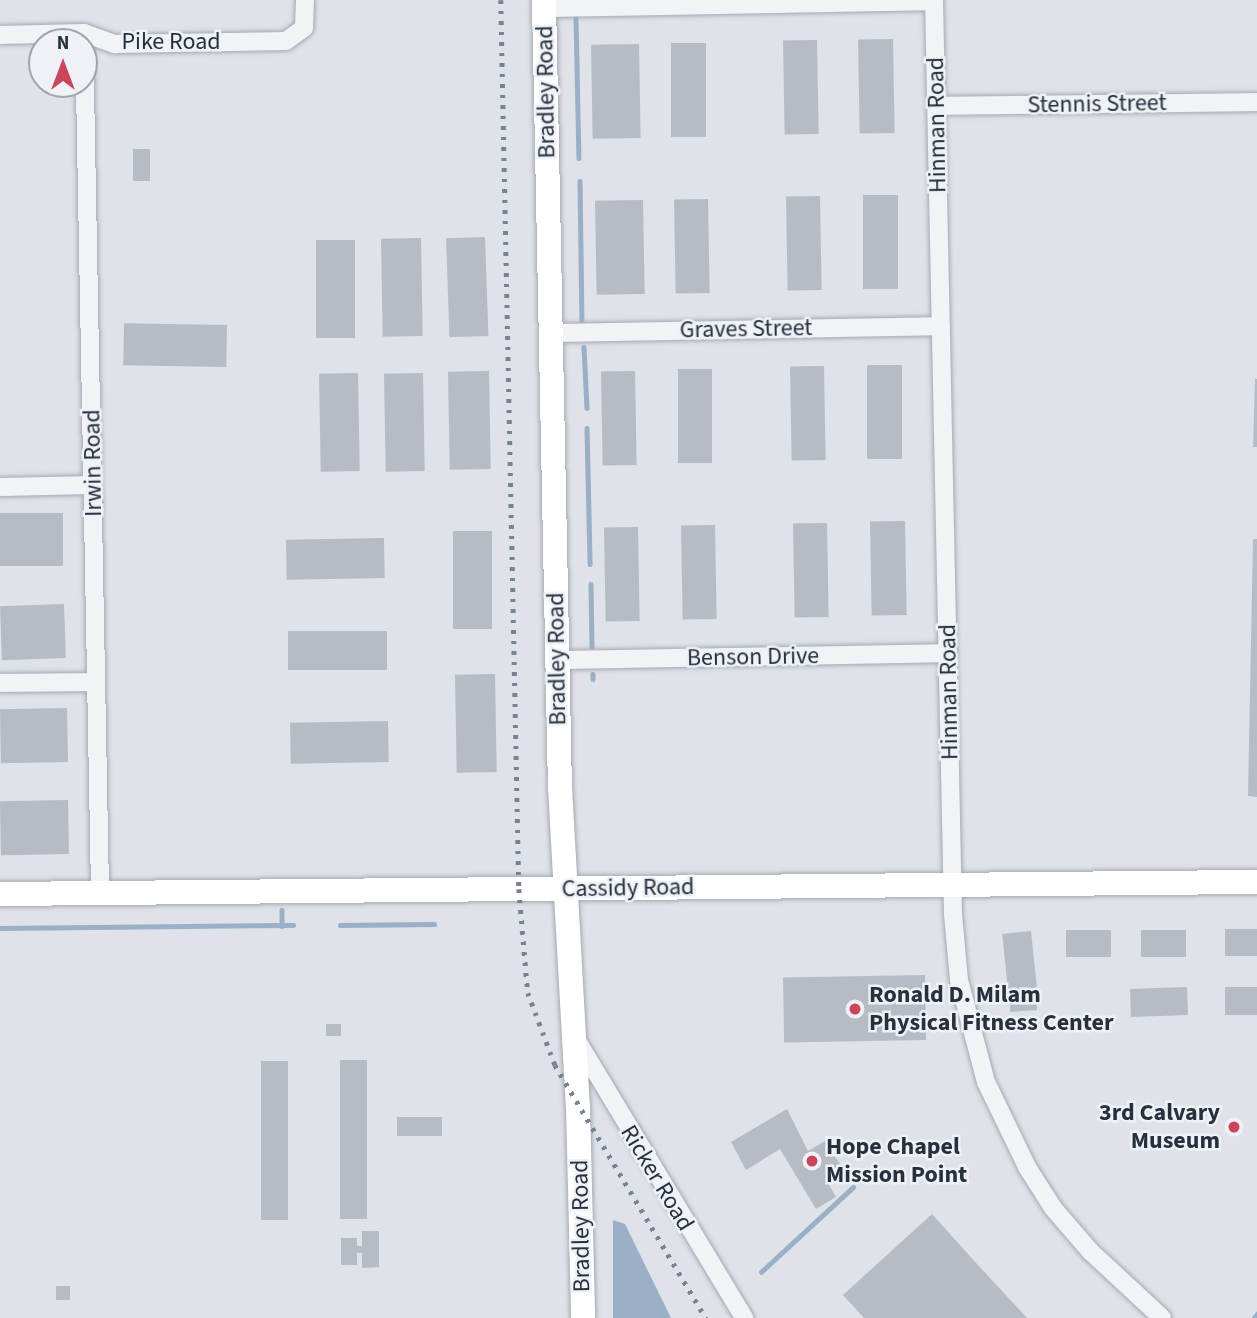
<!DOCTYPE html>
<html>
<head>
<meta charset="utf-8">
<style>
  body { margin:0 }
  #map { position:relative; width:1257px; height:1318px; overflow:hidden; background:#dfe2e8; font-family:"Source Sans 3",sans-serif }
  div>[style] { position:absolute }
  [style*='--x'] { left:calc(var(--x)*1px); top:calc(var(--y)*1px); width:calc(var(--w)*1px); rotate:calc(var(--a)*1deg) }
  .water>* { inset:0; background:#9bb0c7 }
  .stream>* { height:4.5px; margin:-2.25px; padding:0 2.25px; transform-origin:2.25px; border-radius:2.25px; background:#9bb0c7 }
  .building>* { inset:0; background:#b6bbc4; transform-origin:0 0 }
  .roads { filter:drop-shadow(0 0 2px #a4a9b2) drop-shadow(0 0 2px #a4a9b2) }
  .street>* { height:18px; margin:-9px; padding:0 9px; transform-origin:9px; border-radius:9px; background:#f1f3f6 }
  .secondary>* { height:24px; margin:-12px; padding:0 12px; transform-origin:12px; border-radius:12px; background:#fff }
  .rail>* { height:4.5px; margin-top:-2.25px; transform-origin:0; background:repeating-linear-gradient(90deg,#798291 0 3.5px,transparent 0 10.5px) }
  .dots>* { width:19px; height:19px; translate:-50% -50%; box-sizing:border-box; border:4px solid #eef1f5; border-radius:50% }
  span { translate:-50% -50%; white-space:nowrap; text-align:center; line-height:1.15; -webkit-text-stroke:5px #eef1f5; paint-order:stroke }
  .street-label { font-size:24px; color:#28303e }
  .poi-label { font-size:24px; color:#28303e; font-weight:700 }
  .left { translate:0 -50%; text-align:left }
  .right { translate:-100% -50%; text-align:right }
  .north { position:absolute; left:28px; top:28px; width:70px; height:70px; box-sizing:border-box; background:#eef1f5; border:2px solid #9fa4ac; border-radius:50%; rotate:0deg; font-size:19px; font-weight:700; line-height:28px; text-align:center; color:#28303e }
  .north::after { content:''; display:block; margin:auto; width:24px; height:32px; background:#ca475b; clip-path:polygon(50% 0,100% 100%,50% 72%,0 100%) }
</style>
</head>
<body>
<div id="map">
  <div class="water">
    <i style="clip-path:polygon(613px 1220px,625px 1224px,671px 1318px,613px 1318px)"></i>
  </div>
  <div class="stream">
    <i style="--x:576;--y:18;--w:140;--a:88.8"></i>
    <i style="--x:580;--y:181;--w:139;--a:89.2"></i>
    <i style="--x:584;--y:347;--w:61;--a:87.2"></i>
    <i style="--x:587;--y:428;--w:136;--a:88.7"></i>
    <i style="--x:591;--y:584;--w:63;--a:89.1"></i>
    <i style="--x:593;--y:674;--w:5;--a:90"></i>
    <i style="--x:282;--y:910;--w:16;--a:90"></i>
    <i style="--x:340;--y:925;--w:94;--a:-0.6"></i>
    <i style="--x:0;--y:928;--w:293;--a:-0.6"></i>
    <i style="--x:761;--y:1272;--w:125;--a:-42.7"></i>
    <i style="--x:1254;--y:1318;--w:5;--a:-53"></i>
  </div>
  <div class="building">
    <i style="left:893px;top:39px;width:94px;height:35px;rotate:89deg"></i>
    <i style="left:817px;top:40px;width:94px;height:34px;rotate:89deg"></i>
    <i style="left:671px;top:43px;width:35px;height:94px"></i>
    <i style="left:639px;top:44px;width:94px;height:48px;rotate:89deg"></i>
    <i style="left:133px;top:149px;width:17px;height:32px"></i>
    <i style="left:863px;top:195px;width:35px;height:94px"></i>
    <i style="left:820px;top:196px;width:94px;height:34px;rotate:89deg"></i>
    <i style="left:708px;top:199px;width:94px;height:34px;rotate:89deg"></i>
    <i style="left:643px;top:200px;width:94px;height:48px;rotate:89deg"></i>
    <i style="left:485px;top:237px;width:99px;height:39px;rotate:88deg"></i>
    <i style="left:421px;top:238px;width:98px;height:40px;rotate:89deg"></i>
    <i style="left:316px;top:240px;width:39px;height:98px"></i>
    <i style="left:227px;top:325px;width:42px;height:103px;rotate:91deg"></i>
    <i style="left:867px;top:365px;width:35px;height:94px"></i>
    <i style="left:824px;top:366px;width:94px;height:34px;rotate:89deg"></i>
    <i style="left:678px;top:369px;width:34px;height:94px"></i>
    <i style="left:489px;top:371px;width:98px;height:41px;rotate:89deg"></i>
    <i style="left:635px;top:371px;width:94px;height:34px;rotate:89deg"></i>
    <i style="left:358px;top:373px;width:98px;height:39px;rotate:89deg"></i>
    <i style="left:423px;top:373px;width:98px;height:39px;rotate:89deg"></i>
    <i style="clip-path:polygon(1255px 379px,1257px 379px,1257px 447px,1253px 447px)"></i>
    <i style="left:63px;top:513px;width:53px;height:63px;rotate:90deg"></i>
    <i style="left:905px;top:521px;width:94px;height:35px;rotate:89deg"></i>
    <i style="left:827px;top:523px;width:94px;height:34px;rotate:89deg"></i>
    <i style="left:715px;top:525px;width:94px;height:34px;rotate:89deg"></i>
    <i style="left:638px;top:527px;width:94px;height:34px;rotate:89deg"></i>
    <i style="left:453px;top:531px;width:39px;height:98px"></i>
    <i style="left:384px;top:538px;width:40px;height:98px;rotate:89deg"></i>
    <i style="clip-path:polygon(1253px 539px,1257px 539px,1257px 797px,1248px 796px)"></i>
    <i style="left:64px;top:604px;width:54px;height:64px;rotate:88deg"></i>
    <i style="left:387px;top:631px;width:39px;height:99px;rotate:90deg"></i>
    <i style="left:495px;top:674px;width:98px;height:40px;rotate:89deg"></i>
    <i style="left:67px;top:708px;width:54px;height:67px;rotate:89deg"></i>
    <i style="left:388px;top:721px;width:41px;height:98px;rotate:89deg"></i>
    <i style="left:68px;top:800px;width:54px;height:68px;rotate:89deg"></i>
    <i style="left:1225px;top:929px;width:32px;height:27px"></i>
    <i style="left:1111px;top:930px;width:27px;height:45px;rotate:90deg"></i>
    <i style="left:1141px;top:930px;width:45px;height:27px"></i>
    <i style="left:1031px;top:931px;width:57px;height:29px;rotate:84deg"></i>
    <i style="left:925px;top:975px;width:65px;height:142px;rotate:89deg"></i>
    <i style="left:1187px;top:987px;width:28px;height:57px;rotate:88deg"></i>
    <i style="left:1225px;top:987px;width:32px;height:28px"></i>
    <i style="clip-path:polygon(1036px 1001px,1037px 1010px,1010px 1012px,1010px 1004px)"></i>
    <i style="left:326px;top:1024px;width:15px;height:12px"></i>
    <i style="left:340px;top:1060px;width:27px;height:159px"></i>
    <i style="left:261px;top:1061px;width:27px;height:159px"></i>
    <i style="clip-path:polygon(787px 1109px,808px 1151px,825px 1141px,846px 1173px,828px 1183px,836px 1197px,816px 1209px,780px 1149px,746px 1170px,731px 1142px)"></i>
    <i style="left:397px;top:1117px;width:45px;height:19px"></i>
    <i style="clip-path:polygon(932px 1214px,977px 1264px,1027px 1318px,864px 1318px,843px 1295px)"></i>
    <i style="clip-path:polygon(362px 1231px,379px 1231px,379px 1267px,362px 1268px,362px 1253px,357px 1253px,357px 1265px,341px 1265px,341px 1238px,357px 1238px,357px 1246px,362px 1246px)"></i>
    <i style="left:70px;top:1286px;width:14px;height:14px;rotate:90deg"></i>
  </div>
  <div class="roads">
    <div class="street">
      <i style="--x:934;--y:0;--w:914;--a:88.81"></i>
      <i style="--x:953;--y:914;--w:66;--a:84.8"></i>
      <i style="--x:959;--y:980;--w:106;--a:75.2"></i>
      <i style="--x:986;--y:1082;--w:94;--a:64.2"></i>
      <i style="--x:1027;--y:1167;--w:49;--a:57.6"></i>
      <i style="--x:1053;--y:1208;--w:57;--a:49.3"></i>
      <i style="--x:1090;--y:1251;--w:98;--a:42.9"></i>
      <i style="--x:545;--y:8;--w:389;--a:-1"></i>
      <i style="--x:84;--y:33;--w:859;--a:88.93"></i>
      <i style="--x:0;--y:35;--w:84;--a:-1.4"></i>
      <i style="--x:84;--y:33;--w:33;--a:20"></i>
      <i style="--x:115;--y:44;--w:171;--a:-1"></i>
      <i style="--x:286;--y:41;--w:22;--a:-36"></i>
      <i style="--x:304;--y:28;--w:28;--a:-88"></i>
      <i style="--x:937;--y:106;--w:320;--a:-0.7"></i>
      <i style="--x:551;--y:333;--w:390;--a:-1"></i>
      <i style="--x:0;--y:487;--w:93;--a:-1.2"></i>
      <i style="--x:557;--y:660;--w:391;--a:-1"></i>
      <i style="--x:0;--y:683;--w:96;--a:-0.6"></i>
      <i style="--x:576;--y:1039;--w:326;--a:58.9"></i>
    </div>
    <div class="secondary">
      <i style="--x:544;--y:0;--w:787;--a:88.84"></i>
      <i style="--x:560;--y:787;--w:321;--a:86.8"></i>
      <i style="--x:578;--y:1107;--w:211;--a:88.6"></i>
      <i style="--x:0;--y:894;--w:1257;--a:-0.55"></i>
    </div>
  </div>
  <div class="rail">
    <i style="--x:501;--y:0;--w:889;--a:88.84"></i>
    <i style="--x:519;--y:889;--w:104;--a:85.1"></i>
    <i style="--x:528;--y:993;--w:77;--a:69.4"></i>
    <i style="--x:555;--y:1065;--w:295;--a:59.2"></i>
  </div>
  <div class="dots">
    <i style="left:855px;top:1009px;background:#ca475b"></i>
    <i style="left:1234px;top:1127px;background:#ca475b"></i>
    <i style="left:812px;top:1161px;background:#ca475b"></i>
  </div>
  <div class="street-label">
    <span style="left:171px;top:42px">Pike Road</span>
    <span style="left:546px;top:92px;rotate:-91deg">Bradley Road</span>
    <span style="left:1097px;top:104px;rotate:-1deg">Stennis Street</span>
    <span style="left:937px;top:125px;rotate:-91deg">Hinman Road</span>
    <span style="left:746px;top:329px;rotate:-1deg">Graves Street</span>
    <span style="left:93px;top:463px;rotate:-91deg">Irwin Road</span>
    <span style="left:753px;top:657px;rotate:-1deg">Benson Drive</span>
    <span style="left:557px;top:659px;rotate:-91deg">Bradley Road</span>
    <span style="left:949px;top:692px;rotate:-91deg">Hinman Road</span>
    <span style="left:628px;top:888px;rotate:-1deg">Cassidy Road</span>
    <span style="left:657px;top:1178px;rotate:59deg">Ricker Road</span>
    <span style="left:581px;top:1226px;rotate:-91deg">Bradley Road</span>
  </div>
  <div class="poi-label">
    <span class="left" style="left:869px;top:1009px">Ronald D. Milam<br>Physical Fitness Center</span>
    <span class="right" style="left:1220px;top:1127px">3rd Calvary<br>Museum</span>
    <span class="left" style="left:826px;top:1161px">Hope Chapel<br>Mission Point</span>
  </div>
  <div class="north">N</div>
</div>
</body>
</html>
